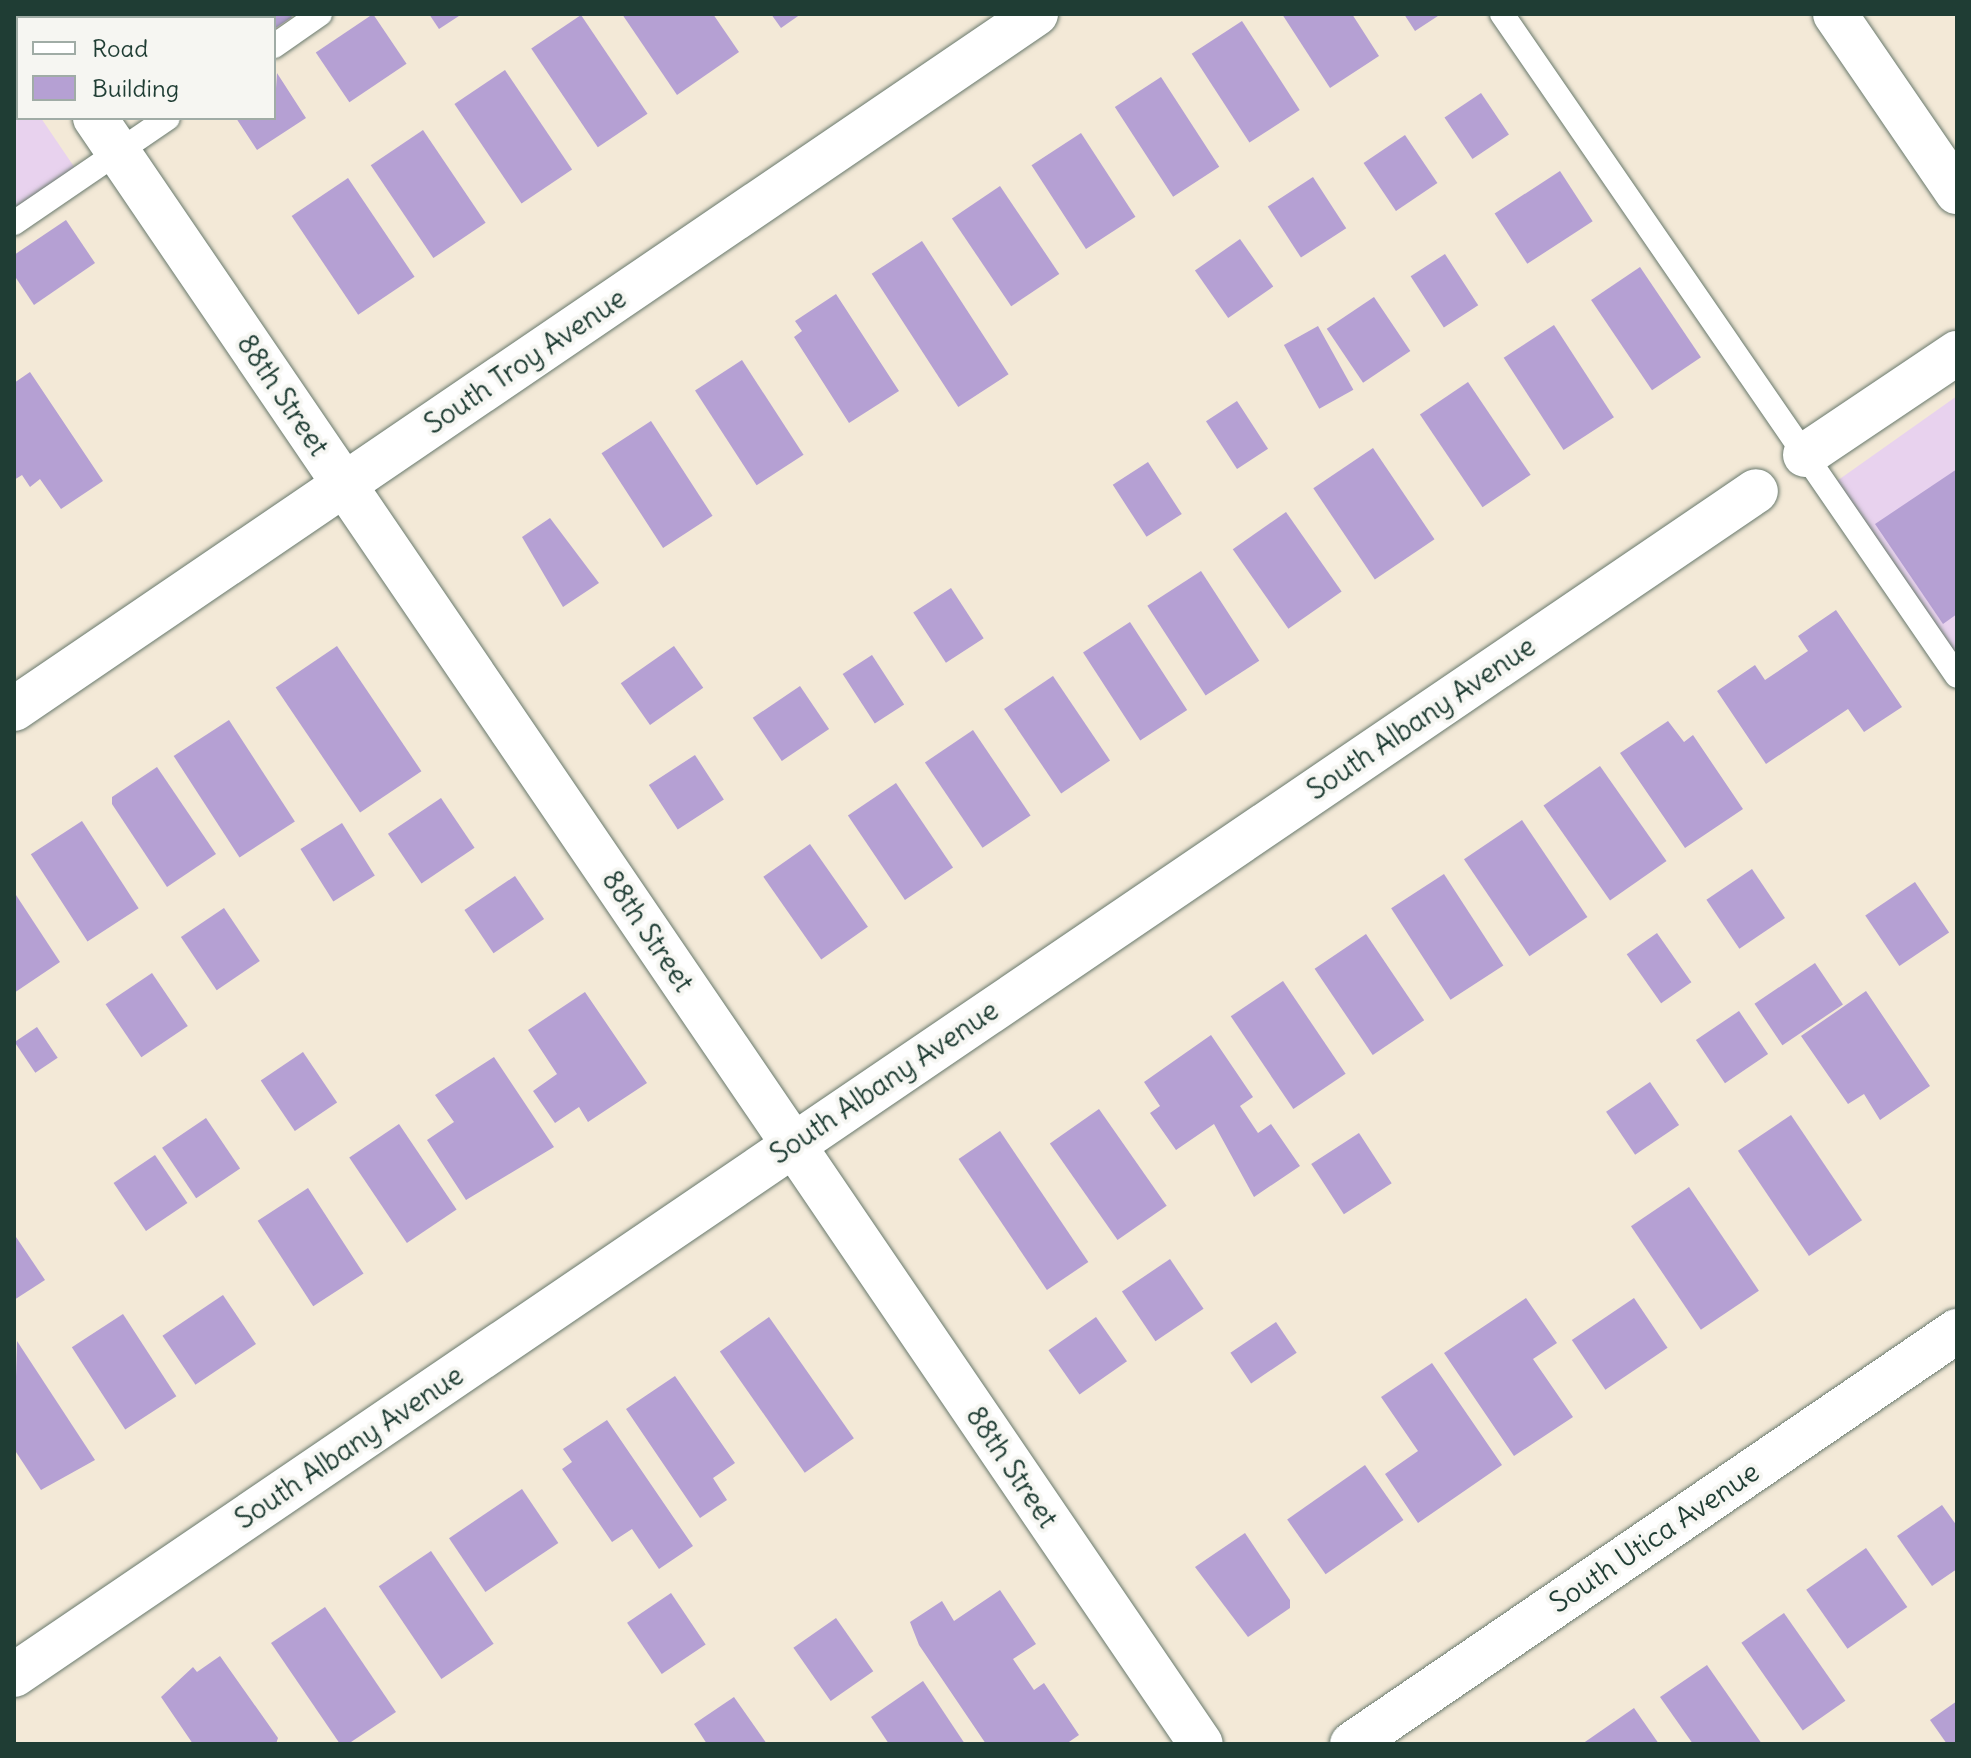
<!DOCTYPE html>
<html>
<head>
<meta charset="utf-8">
<style>
  body { margin:0 }
  #map { position:relative; width:1971px; height:1758px; overflow:hidden; background:#f3e9d7; font-family:Delius,sans-serif }
  div>[style] { position:absolute }
  [style*='--x'] { left:calc(var(--x)*1px); top:calc(var(--y)*1px); width:calc(var(--w)*1px); rotate:calc(var(--a)*1deg) }
  .built>* { inset:0; background:#e8d2ee }
  .building>* { inset:0; background:#b5a0d3; transform-origin:0 0 }
  .roads { filter:drop-shadow(0 0 2px #69796d) drop-shadow(0 0 2px #69796d) }
  .lane>* { height:24px; margin:-12px; padding:0 12px; transform-origin:12px; border-radius:12px; background:#fff }
  .street>* { height:44px; margin:-22px; padding:0 22px; transform-origin:22px; border-radius:22px; background:#fff }
  .secondary>* { height:44px; margin:-22px; padding:0 22px; transform-origin:22px; border-radius:22px; background:#fff }
  span { translate:-50% -50%; white-space:nowrap; text-align:center; line-height:1.15; -webkit-text-stroke:8px #f6f6f2; paint-order:stroke }
  .street-label { font-size:28px; color:#1f3d34 }
  .frame { position:absolute; inset:0; border:16px solid #1f3d34; pointer-events:none }
  .legend { position:absolute; left:16px; top:16px; width:260px; height:104px; box-sizing:border-box; background:#f6f6f2; border:2px solid #a0aca6; margin:0; padding:10px 14px; list-style:none; font-size:24px; color:#1f3d34 }
  .legend li { display:flex; align-items:center; gap:16px; height:40px }
  .legend b { width:40px; border:2px solid #a0aca6 }
</style>
</head>
<body>
<div id="map">
  <div class="built">
    <i style="clip-path:polygon(14px 78px,18px 118px,41px 118px,81px 177px,14px 223px)"></i>
    <i style="clip-path:polygon(1957px 396px,1957px 676px,1827px 488px)"></i>
  </div>
  <div class="building">
    <i style="clip-path:polygon(156px 14px,290px 14px,292px 17px,274px 29px,274px 18px)"></i>
    <i style="left:373px;top:14px;width:60px;height:69px;rotate:56deg"></i>
    <i style="clip-path:polygon(429px 14px,462px 14px,439px 29px)"></i>
    <i style="clip-path:polygon(622px 14px,713px 14px,739px 52px,677px 95px)"></i>
    <i style="clip-path:polygon(771px 14px,801px 14px,781px 28px)"></i>
    <i style="clip-path:polygon(1282px 14px,1352px 14px,1379px 56px,1330px 88px)"></i>
    <i style="clip-path:polygon(1404px 14px,1441px 14px,1415px 31px)"></i>
    <i style="left:581px;top:15px;width:119px;height:60px;rotate:56deg"></i>
    <i style="left:1242px;top:21px;width:106px;height:60px;rotate:57deg"></i>
    <i style="left:505px;top:70px;width:120px;height:61px;rotate:56deg"></i>
    <i style="clip-path:polygon(277px 73px,306px 118px,257px 150px,236px 118px,274px 118px)"></i>
    <i style="left:1161px;top:77px;width:107px;height:55px;rotate:57deg"></i>
    <i style="left:1481px;top:93px;width:50px;height:44px;rotate:56deg"></i>
    <i style="left:423px;top:130px;width:112px;height:63px;rotate:56deg"></i>
    <i style="left:1081px;top:133px;width:100px;height:59px;rotate:57deg"></i>
    <i style="left:1405px;top:135px;width:58px;height:50px;rotate:56deg"></i>
    <i style="left:1560px;top:171px;width:60px;height:78px;rotate:57deg"></i>
    <i style="left:1313px;top:177px;width:61px;height:54px;rotate:57deg"></i>
    <i style="left:348px;top:178px;width:119px;height:68px;rotate:56deg"></i>
    <i style="left:1000px;top:186px;width:106px;height:58px;rotate:56deg"></i>
    <i style="clip-path:polygon(66px 220px,95px 263px,34px 305px,14px 275px,14px 255px)"></i>
    <i style="left:1240px;top:239px;width:58px;height:55px;rotate:55deg"></i>
    <i style="left:922px;top:241px;width:159px;height:60px;rotate:57deg"></i>
    <i style="left:1445px;top:254px;width:61px;height:41px;rotate:57deg"></i>
    <i style="left:1640px;top:267px;width:109px;height:59px;rotate:56deg"></i>
    <i style="clip-path:polygon(836px 294px,899px 391px,849px 423px,794px 337px,802px 331px,795px 321px)"></i>
    <i style="left:1374px;top:297px;width:65px;height:57px;rotate:56deg"></i>
    <i style="left:1554px;top:325px;width:110px;height:60px;rotate:57deg"></i>
    <i style="left:1318px;top:326px;width:73px;height:39px;rotate:61deg"></i>
    <i style="left:742px;top:360px;width:113px;height:56px;rotate:57deg"></i>
    <i style="clip-path:polygon(30px 372px,103px 481px,61px 509px,40px 479px,30px 487px,22px 475px,14px 480px,14px 383px)"></i>
    <i style="left:1468px;top:382px;width:112px;height:58px;rotate:56deg"></i>
    <i style="left:1237px;top:401px;width:57px;height:37px;rotate:57deg"></i>
    <i style="left:651px;top:421px;width:113px;height:59px;rotate:57deg"></i>
    <i style="left:1373px;top:448px;width:110px;height:72px;rotate:56deg"></i>
    <i style="left:1148px;top:462px;width:62px;height:42px;rotate:57deg"></i>
    <i style="clip-path:polygon(1957px 469px,1957px 614px,1943px 624px,1875px 524px)"></i>
    <i style="left:1286px;top:512px;width:97px;height:65px;rotate:55deg"></i>
    <i style="clip-path:polygon(550px 518px,599px 583px,563px 607px,522px 537px)"></i>
    <i style="left:1201px;top:571px;width:107px;height:64px;rotate:57deg"></i>
    <i style="left:951px;top:588px;width:60px;height:45px;rotate:57deg"></i>
    <i style="clip-path:polygon(1836px 610px,1902px 707px,1864px 732px,1848px 709px,1766px 764px,1717px 691px,1755px 665px,1765px 680px,1808px 651px,1798px 636px)"></i>
    <i style="left:1130px;top:622px;width:105px;height:56px;rotate:57deg"></i>
    <i style="left:337px;top:646px;width:151px;height:74px;rotate:56deg"></i>
    <i style="left:674px;top:646px;width:51px;height:65px;rotate:55deg"></i>
    <i style="left:872px;top:655px;width:59px;height:35px;rotate:57deg"></i>
    <i style="left:1053px;top:676px;width:102px;height:59px;rotate:56deg"></i>
    <i style="left:800px;top:686px;width:52px;height:57px;rotate:56deg"></i>
    <i style="left:229px;top:720px;width:121px;height:66px;rotate:57deg"></i>
    <i style="clip-path:polygon(1668px 721px,1684px 742px,1693px 735px,1743px 809px,1685px 848px,1620px 753px)"></i>
    <i style="left:973px;top:730px;width:103px;height:58px;rotate:56deg"></i>
    <i style="left:695px;top:755px;width:53px;height:55px;rotate:57deg"></i>
    <i style="left:1600px;top:766px;width:116px;height:69px;rotate:55deg"></i>
    <i style="clip-path:polygon(157px 767px,216px 854px,167px 887px,112px 804px,112px 797px)"></i>
    <i style="left:896px;top:783px;width:102px;height:58px;rotate:56deg"></i>
    <i style="left:441px;top:798px;width:60px;height:64px;rotate:56deg"></i>
    <i style="left:1522px;top:820px;width:117px;height:70px;rotate:56deg"></i>
    <i style="left:82px;top:821px;width:104px;height:61px;rotate:57deg"></i>
    <i style="left:342px;top:823px;width:62px;height:49px;rotate:58deg"></i>
    <i style="left:810px;top:844px;width:101px;height:57px;rotate:55deg"></i>
    <i style="left:1752px;top:869px;width:59px;height:55px;rotate:56deg"></i>
    <i style="left:1444px;top:874px;width:109px;height:63px;rotate:57deg"></i>
    <i style="left:515px;top:876px;width:52px;height:61px;rotate:56deg"></i>
    <i style="left:1915px;top:882px;width:61px;height:60px;rotate:56deg"></i>
    <i style="clip-path:polygon(14px 892px,60px 962px,14px 993px)"></i>
    <i style="left:224px;top:908px;width:64px;height:52px;rotate:56deg"></i>
    <i style="left:1657px;top:933px;width:60px;height:37px;rotate:55deg"></i>
    <i style="left:1366px;top:934px;width:104px;height:62px;rotate:56deg"></i>
    <i style="left:1815px;top:963px;width:50px;height:73px;rotate:56deg"></i>
    <i style="left:152px;top:973px;width:64px;height:56px;rotate:56deg"></i>
    <i style="left:1283px;top:981px;width:112px;height:63px;rotate:56deg"></i>
    <i style="clip-path:polygon(1866px 991px,1930px 1086px,1880px 1120px,1864px 1094px,1848px 1104px,1801px 1036px)"></i>
    <i style="clip-path:polygon(585px 992px,647px 1083px,588px 1122px,579px 1107px,555px 1123px,533px 1091px,557px 1074px,528px 1030px)"></i>
    <i style="left:1739px;top:1011px;width:52px;height:52px;rotate:56deg"></i>
    <i style="left:37px;top:1027px;width:37px;height:27px;rotate:56deg"></i>
    <i style="clip-path:polygon(1211px 1035px,1253px 1097px,1240px 1106px,1258px 1133px,1271px 1124px,1300px 1166px,1254px 1197px,1214px 1124px,1176px 1150px,1150px 1113px,1160px 1106px,1144px 1082px)"></i>
    <i style="left:303px;top:1052px;width:61px;height:51px;rotate:56deg"></i>
    <i style="clip-path:polygon(494px 1057px,554px 1147px,466px 1200px,427px 1140px,454px 1122px,435px 1095px)"></i>
    <i style="left:1650px;top:1082px;width:52px;height:53px;rotate:56deg"></i>
    <i style="left:1099px;top:1109px;width:118px;height:60px;rotate:55deg"></i>
    <i style="left:1791px;top:1115px;width:127px;height:64px;rotate:56deg"></i>
    <i style="left:206px;top:1118px;width:61px;height:53px;rotate:56deg"></i>
    <i style="left:399px;top:1124px;width:103px;height:60px;rotate:56deg"></i>
    <i style="left:1000px;top:1131px;width:158px;height:50px;rotate:56deg"></i>
    <i style="left:1359px;top:1133px;width:60px;height:57px;rotate:57deg"></i>
    <i style="left:155px;top:1155px;width:58px;height:50px;rotate:56deg"></i>
    <i style="left:1689px;top:1187px;width:125px;height:70px;rotate:56deg"></i>
    <i style="left:308px;top:1188px;width:102px;height:60px;rotate:57deg"></i>
    <i style="clip-path:polygon(14px 1234px,45px 1280px,14px 1300px)"></i>
    <i style="left:1170px;top:1259px;width:60px;height:58px;rotate:56deg"></i>
    <i style="left:223px;top:1295px;width:59px;height:73px;rotate:56deg"></i>
    <i style="clip-path:polygon(1526px 1298px,1557px 1343px,1533px 1359px,1573px 1417px,1514px 1456px,1444px 1353px)"></i>
    <i style="left:1634px;top:1298px;width:60px;height:75px;rotate:56deg"></i>
    <i style="left:123px;top:1314px;width:98px;height:61px;rotate:57deg"></i>
    <i style="left:769px;top:1317px;width:148px;height:60px;rotate:55deg"></i>
    <i style="left:1096px;top:1317px;width:54px;height:58px;rotate:55deg"></i>
    <i style="left:1276px;top:1322px;width:37px;height:55px;rotate:56deg"></i>
    <i style="clip-path:polygon(17px 1341px,95px 1460px,41px 1490px,14px 1449px)"></i>
    <i style="clip-path:polygon(1432px 1363px,1502px 1465px,1418px 1523px,1385px 1474px,1418px 1451px,1381px 1397px)"></i>
    <i style="clip-path:polygon(675px 1376px,735px 1463px,713px 1478px,727px 1500px,700px 1518px,626px 1409px)"></i>
    <i style="clip-path:polygon(607px 1420px,693px 1546px,659px 1569px,632px 1529px,612px 1542px,562px 1469px,572px 1462px,563px 1449px)"></i>
    <i style="left:1365px;top:1465px;width:67px;height:95px;rotate:55deg"></i>
    <i style="left:522px;top:1489px;width:65px;height:88px;rotate:56deg"></i>
    <i style="clip-path:polygon(1942px 1505px,1957px 1526px,1957px 1569px,1932px 1586px,1897px 1536px)"></i>
    <i style="clip-path:polygon(1245px 1533px,1290px 1600px,1290px 1608px,1248px 1637px,1195px 1567px)"></i>
    <i style="left:1866px;top:1548px;width:72px;height:73px;rotate:55deg"></i>
    <i style="left:431px;top:1551px;width:112px;height:63px;rotate:56deg"></i>
    <i style="clip-path:polygon(1000px 1590px,1036px 1644px,1013px 1659px,1034px 1690px,1044px 1683px,1079px 1735px,1066px 1744px,986px 1744px,919px 1645px,910px 1622px,942px 1601px,954px 1621px)"></i>
    <i style="left:671px;top:1593px;width:62px;height:53px;rotate:56deg"></i>
    <i style="clip-path:polygon(325px 1607px,396px 1712px,348px 1744px,340px 1744px,271px 1643px)"></i>
    <i style="left:1784px;top:1613px;width:107px;height:52px;rotate:55deg"></i>
    <i style="left:836px;top:1618px;width:65px;height:52px;rotate:55deg"></i>
    <i style="clip-path:polygon(220px 1656px,278px 1738px,276px 1744px,193px 1744px,161px 1697px,193px 1667px,197px 1672px)"></i>
    <i style="clip-path:polygon(1707px 1665px,1762px 1744px,1693px 1744px,1660px 1697px)"></i>
    <i style="clip-path:polygon(923px 1681px,965px 1744px,889px 1744px,871px 1717px)"></i>
    <i style="clip-path:polygon(734px 1697px,767px 1744px,707px 1744px,694px 1724px)"></i>
    <i style="clip-path:polygon(1957px 1701px,1957px 1744px,1947px 1744px,1930px 1720px)"></i>
    <i style="clip-path:polygon(1634px 1708px,1659px 1744px,1582px 1744px)"></i>
  </div>
  <div class="roads">
    <div class="lane">
      <i style="--x:1502;--y:14;--w:803;--a:55.5"></i>
      <i style="--x:274;--y:46;--w:56;--a:-34.8"></i>
      <i style="--x:14;--y:223;--w:186;--a:-34.3"></i>
    </div>
    <div class="street">
      <i style="--x:25;--y:14;--w:5;--a:53"></i>
      <i style="--x:95;--y:118;--w:1966;--a:55.78"></i>
      <i style="--x:1805;--y:455;--w:183;--a:-33.9"></i>
      <i style="--x:14;--y:709;--w:1236;--a:-34.22"></i>
      <i style="--x:14;--y:1675;--w:2106;--a:-34.2"></i>
      <i style="--x:1352;--y:1744;--w:733;--a:-34.32"></i>
    </div>
    <div class="secondary">
      <i style="--x:1835;--y:14;--w:216;--a:55.6"></i>
    </div>
  </div>
  <div class="street-label">
    <span style="left:525px;top:361px;rotate:-34deg">South Troy Avenue</span>
    <span style="left:283px;top:395px;rotate:56deg">88th Street</span>
    <span style="left:1421px;top:718px;rotate:-34deg">South Albany Avenue</span>
    <span style="left:648px;top:931px;rotate:56deg">88th Street</span>
    <span style="left:884px;top:1082px;rotate:-34deg">South Albany Avenue</span>
    <span style="left:349px;top:1447px;rotate:-34deg">South Albany Avenue</span>
    <span style="left:1012px;top:1467px;rotate:56deg">88th Street</span>
    <span style="left:1654px;top:1537px;rotate:-34deg">South Utica Avenue</span>
  </div>
  <div class="frame"></div>
  <ul class="legend">
  <li><b style="height:10px;background:#fff"></b>Road</li>
  <li><b style="height:22px;background:#b5a0d3"></b>Building</li>
  </ul>
</div>
</body>
</html>
